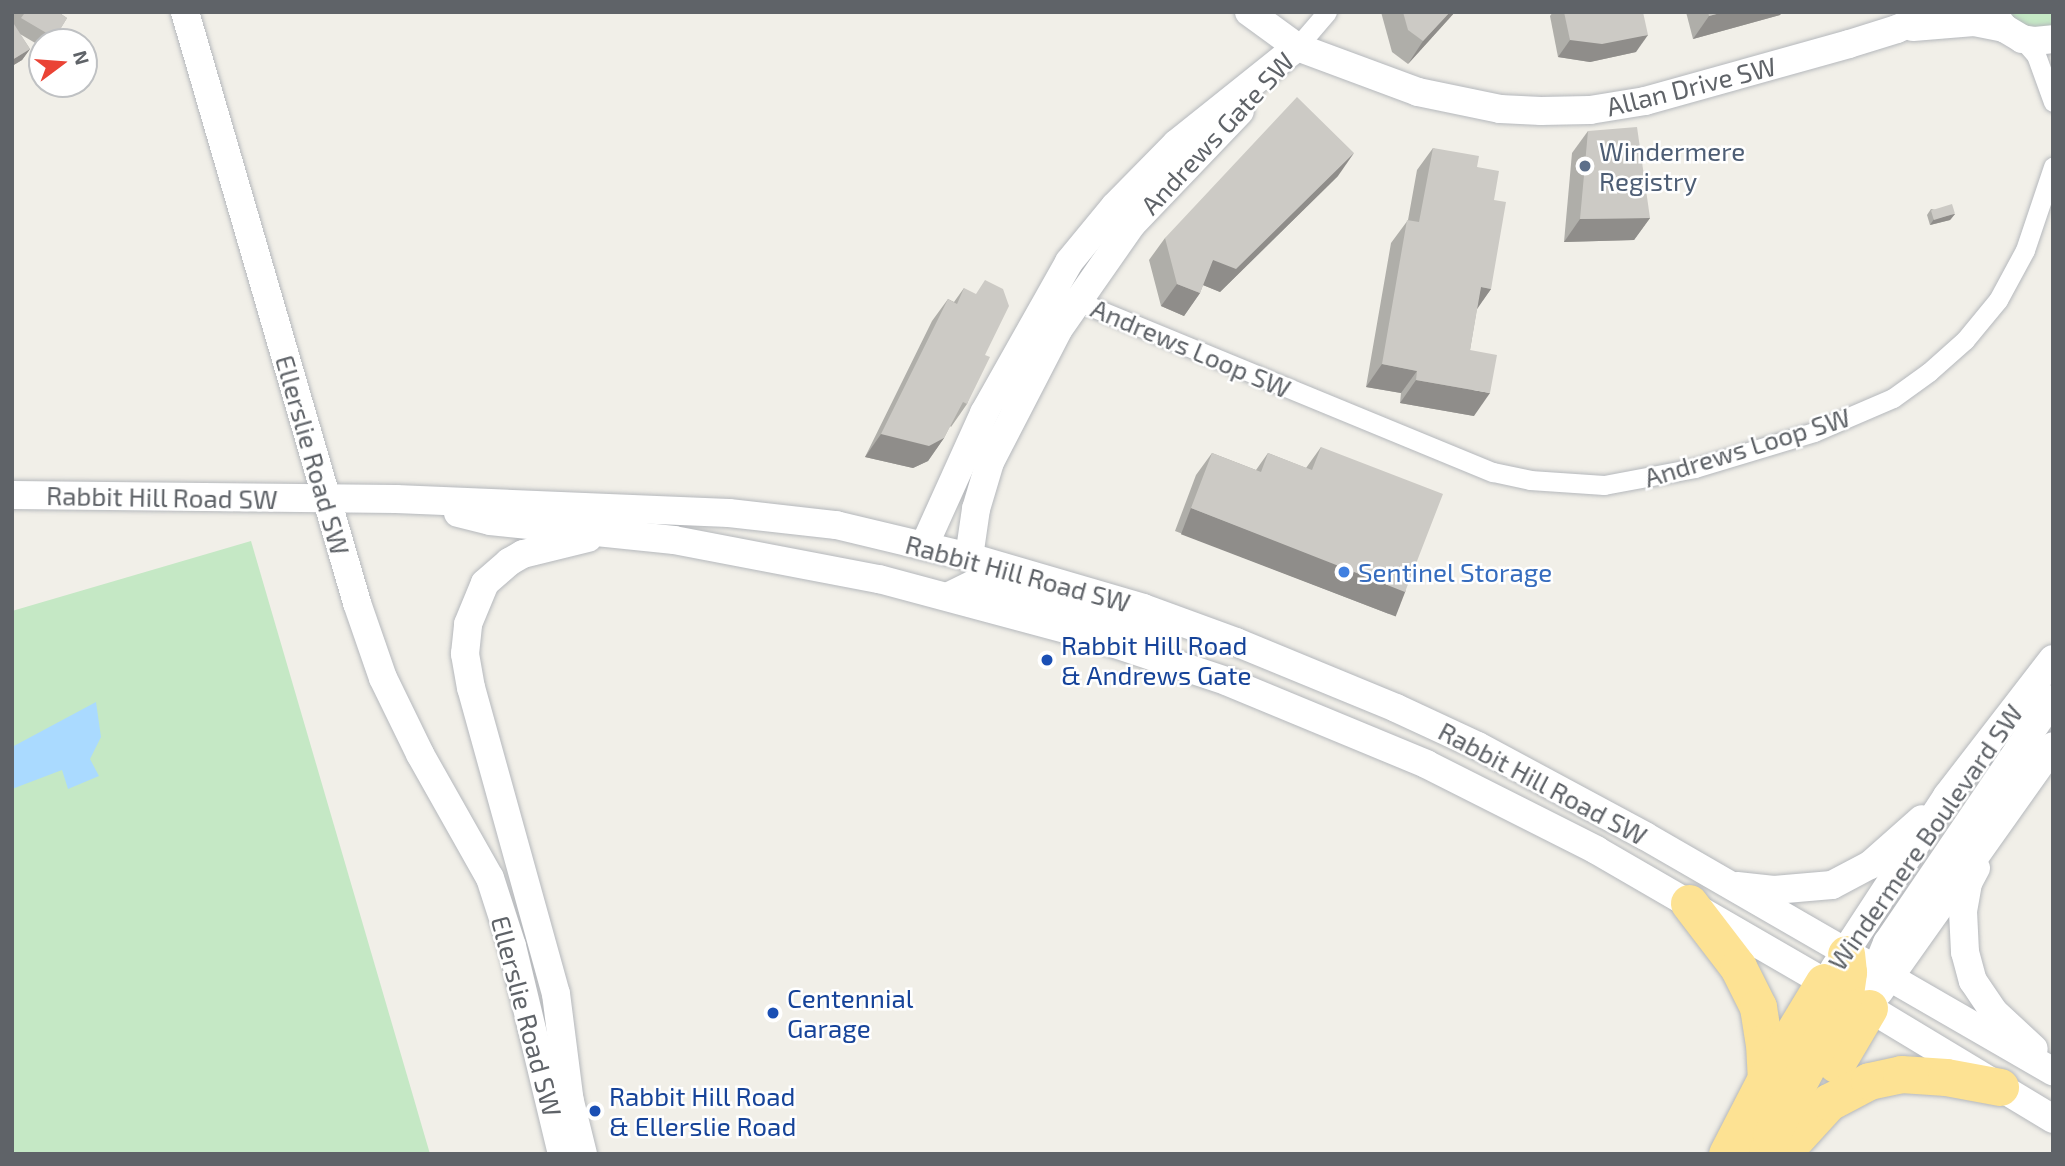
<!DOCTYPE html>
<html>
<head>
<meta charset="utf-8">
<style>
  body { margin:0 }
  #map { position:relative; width:2065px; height:1166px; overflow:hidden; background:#f1efe8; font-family:"Exo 2",sans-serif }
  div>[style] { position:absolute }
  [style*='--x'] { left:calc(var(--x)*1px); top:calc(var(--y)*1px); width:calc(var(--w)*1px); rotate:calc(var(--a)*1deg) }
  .green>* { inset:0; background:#c5e8c5 }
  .water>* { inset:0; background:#aadaff }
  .roads { filter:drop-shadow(0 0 2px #b5b8bc) drop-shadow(0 0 2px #b5b8bc) }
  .street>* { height:19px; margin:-9.5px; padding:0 9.5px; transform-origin:9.5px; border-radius:9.5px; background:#fff }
  .secondary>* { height:28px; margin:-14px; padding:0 14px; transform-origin:14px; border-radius:14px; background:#fff }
  .highway>* { height:37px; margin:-18.5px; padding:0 18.5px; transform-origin:18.5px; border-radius:18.5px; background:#fde293 }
  .wall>* { inset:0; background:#afaea9 }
  .shaded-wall>* { inset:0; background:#8f8d8a; transform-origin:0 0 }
  .building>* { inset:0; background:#cccac5; transform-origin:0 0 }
  .dots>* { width:19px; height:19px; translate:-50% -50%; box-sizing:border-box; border:4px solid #fff; border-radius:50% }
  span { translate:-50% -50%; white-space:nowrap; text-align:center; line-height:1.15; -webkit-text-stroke:5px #fff; paint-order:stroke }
  .street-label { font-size:26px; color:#5f6368 }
  .service-label { font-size:26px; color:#4e5e75 }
  .left { translate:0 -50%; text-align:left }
  .shop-label { font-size:26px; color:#366cbe }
  .transit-label { font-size:26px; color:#164399 }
  .frame { position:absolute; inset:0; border:14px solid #5f6368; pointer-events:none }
  .north { position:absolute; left:28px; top:28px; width:70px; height:70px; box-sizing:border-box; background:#fff; border:2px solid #bfc1c3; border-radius:50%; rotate:74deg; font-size:19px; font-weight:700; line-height:28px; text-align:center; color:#5f6368 }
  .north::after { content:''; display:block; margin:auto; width:24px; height:32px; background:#ea4335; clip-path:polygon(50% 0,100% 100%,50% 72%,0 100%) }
</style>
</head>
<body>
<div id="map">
  <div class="green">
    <i style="clip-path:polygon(2006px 12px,2053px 12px,2053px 28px,2030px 30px)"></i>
    <i style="clip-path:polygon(251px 541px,430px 1154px,12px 1154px,12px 611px)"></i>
  </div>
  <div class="water">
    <i style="clip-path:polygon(96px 702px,101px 737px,90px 759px,99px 776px,68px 789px,62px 770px,12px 789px,12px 747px)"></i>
  </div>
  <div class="roads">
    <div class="street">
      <i style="--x:2022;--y:39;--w:21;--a:49"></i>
      <i style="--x:2036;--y:55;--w:50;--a:70.1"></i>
      <i style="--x:1297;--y:47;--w:46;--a:-49.4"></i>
      <i style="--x:1070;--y:298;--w:457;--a:22.4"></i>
      <i style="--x:1493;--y:472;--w:38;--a:12"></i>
      <i style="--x:1530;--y:480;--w:74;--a:3.9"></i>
      <i style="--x:1604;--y:485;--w:93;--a:-10.6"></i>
      <i style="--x:1695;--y:468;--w:124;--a:-16.8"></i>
      <i style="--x:1814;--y:432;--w:86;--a:-23.3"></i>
      <i style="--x:1893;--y:398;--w:44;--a:-35.8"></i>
      <i style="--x:1929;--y:372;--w:48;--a:-41.6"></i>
      <i style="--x:1965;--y:340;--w:52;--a:-50.5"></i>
      <i style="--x:1998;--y:300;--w:57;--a:-61.6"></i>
      <i style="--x:2025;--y:250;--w:88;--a:-71.4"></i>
    </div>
    <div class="secondary">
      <i style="--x:185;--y:12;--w:616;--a:73.77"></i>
      <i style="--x:357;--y:603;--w:79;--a:70.9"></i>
      <i style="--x:383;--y:678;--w:85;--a:64"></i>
      <i style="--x:420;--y:754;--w:142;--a:60.6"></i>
      <i style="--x:490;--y:878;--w:71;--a:72.1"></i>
      <i style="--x:512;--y:946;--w:214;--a:76.5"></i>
      <i style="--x:1249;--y:12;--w:59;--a:36.1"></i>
      <i style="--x:1297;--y:47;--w:129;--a:20.4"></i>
      <i style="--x:1418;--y:92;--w:84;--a:11.7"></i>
      <i style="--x:1500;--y:109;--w:41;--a:2.8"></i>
      <i style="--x:1541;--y:111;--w:49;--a:-1.2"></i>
      <i style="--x:1590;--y:110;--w:56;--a:-9.3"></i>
      <i style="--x:1645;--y:101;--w:212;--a:-15.6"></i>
      <i style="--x:1849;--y:44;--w:50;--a:-17.4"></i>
      <i style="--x:1897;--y:29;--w:42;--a:-24.1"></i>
      <i style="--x:1993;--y:13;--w:19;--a:54"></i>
      <i style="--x:2004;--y:28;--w:21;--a:31"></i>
      <i style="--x:2022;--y:39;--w:13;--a:9"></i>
      <i style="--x:2035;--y:41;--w:18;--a:-6"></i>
      <i style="--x:1913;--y:27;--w:61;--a:-4.7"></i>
      <i style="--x:1974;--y:22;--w:31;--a:11"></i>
      <i style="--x:12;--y:495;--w:384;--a:0.6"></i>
      <i style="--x:396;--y:499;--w:333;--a:2.4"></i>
      <i style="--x:729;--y:513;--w:108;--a:6.4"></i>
      <i style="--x:836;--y:525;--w:137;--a:13.5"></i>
      <i style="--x:969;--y:557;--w:181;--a:16.3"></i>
      <i style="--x:1143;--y:608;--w:99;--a:20.1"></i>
      <i style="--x:1236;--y:642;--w:173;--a:22.4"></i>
      <i style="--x:1396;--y:708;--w:90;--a:24.9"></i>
      <i style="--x:1478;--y:746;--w:190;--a:28.3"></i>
      <i style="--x:1645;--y:836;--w:471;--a:30"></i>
      <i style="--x:458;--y:513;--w:33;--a:14"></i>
      <i style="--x:490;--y:521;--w:185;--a:5.9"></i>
      <i style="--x:674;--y:540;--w:209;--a:10.8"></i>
      <i style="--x:879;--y:579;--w:216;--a:15"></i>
      <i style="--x:1088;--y:635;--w:145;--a:18.4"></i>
      <i style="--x:1226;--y:681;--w:217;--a:22.5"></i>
      <i style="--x:1426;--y:764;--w:191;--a:26.8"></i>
      <i style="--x:1596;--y:850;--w:315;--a:30.1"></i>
      <i style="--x:1869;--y:1008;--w:215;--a:31.1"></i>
      <i style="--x:924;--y:546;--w:146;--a:-65.7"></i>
      <i style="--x:984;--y:413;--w:173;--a:-60.6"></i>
      <i style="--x:1069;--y:262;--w:72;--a:-50.6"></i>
      <i style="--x:1115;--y:206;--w:87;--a:-45.5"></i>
      <i style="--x:1176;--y:144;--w:155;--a:-38.7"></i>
      <i style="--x:969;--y:557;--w:49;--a:-81.7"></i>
      <i style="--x:976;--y:509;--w:49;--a:-73.4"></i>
      <i style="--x:990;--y:462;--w:148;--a:-62.7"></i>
      <i style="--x:1058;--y:330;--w:129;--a:-55.1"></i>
      <i style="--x:1132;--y:224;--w:156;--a:-46.3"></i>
      <i style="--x:949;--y:596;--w:30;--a:-26"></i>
      <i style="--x:976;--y:583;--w:194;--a:15"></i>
      <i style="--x:1976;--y:868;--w:17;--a:118"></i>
      <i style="--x:1968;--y:883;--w:28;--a:100"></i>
      <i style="--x:1963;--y:911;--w:41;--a:87.2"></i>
      <i style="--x:1965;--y:952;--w:30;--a:75"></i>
      <i style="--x:1973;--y:981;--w:37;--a:56"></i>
      <i style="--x:1994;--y:1012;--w:54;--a:42.8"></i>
      <i style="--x:1737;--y:886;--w:37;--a:6"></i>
      <i style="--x:1774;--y:890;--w:58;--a:-4.9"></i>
      <i style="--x:1832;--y:885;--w:43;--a:-27.8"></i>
      <i style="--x:1870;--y:865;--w:69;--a:-41.5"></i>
      <i style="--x:1834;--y:969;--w:207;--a:-56.8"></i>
      <i style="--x:1947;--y:796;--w:173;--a:-52.3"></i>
      <i style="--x:1869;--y:987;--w:48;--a:-67.8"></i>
      <i style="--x:1887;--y:943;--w:295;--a:-55.8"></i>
      <i style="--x:1879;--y:992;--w:301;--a:-54.7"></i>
      <i style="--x:566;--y:1085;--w:71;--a:76.2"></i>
      <i style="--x:570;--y:1103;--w:110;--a:-97.3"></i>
      <i style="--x:556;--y:994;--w:318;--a:-105.5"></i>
      <i style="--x:471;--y:688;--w:35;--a:-100"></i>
      <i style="--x:465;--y:654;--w:30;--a:-84"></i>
      <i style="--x:468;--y:624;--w:44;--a:-67.5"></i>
      <i style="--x:485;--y:583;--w:32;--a:-41"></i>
      <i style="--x:509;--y:562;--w:16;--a:-30"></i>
      <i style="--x:523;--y:554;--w:67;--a:-13.8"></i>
    </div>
    <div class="highway">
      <i style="--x:1689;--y:903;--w:81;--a:52.6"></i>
      <i style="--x:1738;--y:967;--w:45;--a:63.4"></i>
      <i style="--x:1758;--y:1007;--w:36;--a:81"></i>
      <i style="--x:1764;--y:1043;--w:35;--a:87"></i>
      <i style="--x:1836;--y:1064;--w:65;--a:-59.5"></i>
      <i style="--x:1796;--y:1138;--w:49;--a:-47.5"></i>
      <i style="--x:1829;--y:1102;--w:45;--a:-27.7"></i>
      <i style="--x:1869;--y:1081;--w:33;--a:-12"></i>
      <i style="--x:1901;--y:1074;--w:45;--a:3.8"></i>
      <i style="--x:1946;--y:1077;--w:55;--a:10.5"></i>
      <i style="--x:1727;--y:1154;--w:85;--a:-62.8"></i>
      <i style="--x:1766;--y:1078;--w:112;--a:-58.9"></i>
      <i style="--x:1767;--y:1154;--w:19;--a:-78"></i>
      <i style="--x:1771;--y:1135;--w:159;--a:-62.3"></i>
      <i style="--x:1845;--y:994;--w:22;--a:-82"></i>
      <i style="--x:1848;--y:972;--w:18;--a:-96"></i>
    </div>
  </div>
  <div class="wall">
    <i style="clip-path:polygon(12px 12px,58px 12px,67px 18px,52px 42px,42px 42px,42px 47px,20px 34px,30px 49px,22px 60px,12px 66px)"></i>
    <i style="clip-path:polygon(1381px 12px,1455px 12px,1408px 64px,1392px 52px)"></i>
    <i style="clip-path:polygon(1553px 12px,1643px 12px,1636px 52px,1590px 62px,1558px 57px,1550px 16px)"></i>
    <i style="clip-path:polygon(1686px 12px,1782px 12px,1780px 15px,1693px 39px)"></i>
    <i style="clip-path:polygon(1588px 131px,1650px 218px,1634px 240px,1564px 242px,1572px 153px)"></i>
    <i style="clip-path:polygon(1433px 148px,1477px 167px,1494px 200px,1491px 289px,1477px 308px,1470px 350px,1474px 416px,1400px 403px,1401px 393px,1366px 387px,1391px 243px,1408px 220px,1417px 170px)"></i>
    <i style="clip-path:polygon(1338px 176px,1220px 292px,1203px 285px,1200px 293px,1184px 316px,1161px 306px,1149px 260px,1165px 238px)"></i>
    <i style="clip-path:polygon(1931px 209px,1955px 214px,1950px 220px,1930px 225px,1927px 215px)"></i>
    <i style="clip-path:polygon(964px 288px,985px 355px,967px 404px,951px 427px,950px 426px,944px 438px,928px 461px,913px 468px,865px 457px,932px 321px,948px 299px,954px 302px)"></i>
    <i style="clip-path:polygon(1321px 447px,1389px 614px,1175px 531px,1196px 475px,1212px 453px,1256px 470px,1268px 453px,1306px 468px)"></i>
  </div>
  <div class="shaded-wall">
    <i style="clip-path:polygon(1450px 12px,1455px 12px,1408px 64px,1423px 41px)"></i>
    <i style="clip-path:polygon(1724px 12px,1782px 12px,1780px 15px,1693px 39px,1709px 16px)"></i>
    <i style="clip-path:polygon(1648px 35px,1636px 52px,1590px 62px,1558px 57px,1570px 40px)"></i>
    <i style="clip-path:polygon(30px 49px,22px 60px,12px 66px,12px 60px)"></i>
    <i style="clip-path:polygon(1354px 153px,1338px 176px,1220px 292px,1198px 283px,1213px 260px)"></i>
    <i style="clip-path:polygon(1955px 214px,1950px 220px,1930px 225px,1934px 219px)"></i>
    <i style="clip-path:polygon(1650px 218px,1634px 240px,1564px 242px,1580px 219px)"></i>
    <i style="clip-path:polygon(1177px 284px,1200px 293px,1184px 316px,1161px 306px)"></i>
    <i style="clip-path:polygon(1481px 287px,1491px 289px,1475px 312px)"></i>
    <i style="clip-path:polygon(1382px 364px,1417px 371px,1401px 393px,1366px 387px)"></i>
    <i style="clip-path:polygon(1416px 380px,1490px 393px,1474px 416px,1400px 403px)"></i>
    <i style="clip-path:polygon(881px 434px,944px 438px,928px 461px,913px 468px,865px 457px)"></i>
    <i style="left:1191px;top:508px;width:230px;height:28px;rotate:21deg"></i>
  </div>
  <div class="building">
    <i style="clip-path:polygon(20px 12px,58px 12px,67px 18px,55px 38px,21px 18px,24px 14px)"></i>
    <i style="clip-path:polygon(1403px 12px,1450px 12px,1423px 41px,1408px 30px)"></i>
    <i style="clip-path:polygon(1564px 12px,1643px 12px,1648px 35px,1602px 44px,1570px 40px)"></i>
    <i style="clip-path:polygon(1708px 12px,1724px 12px,1709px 16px)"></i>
    <i style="clip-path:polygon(12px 21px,30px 49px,12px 60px)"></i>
    <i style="clip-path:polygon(1297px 97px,1354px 153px,1236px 269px,1213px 260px,1200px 293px,1177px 284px,1165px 238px)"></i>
    <i style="clip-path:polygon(1637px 127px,1650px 218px,1580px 219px,1588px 131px)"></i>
    <i style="clip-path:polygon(1433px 148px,1479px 156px,1477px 167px,1499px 171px,1494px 200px,1506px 202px,1491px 289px,1481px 287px,1470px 350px,1497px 355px,1490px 393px,1416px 380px,1417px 371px,1382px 364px,1407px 220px,1419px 222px)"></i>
    <i style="left:1952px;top:204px;width:10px;height:22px;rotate:73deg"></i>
    <i style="clip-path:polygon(985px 280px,1003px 289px,1009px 306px,985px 355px,990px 357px,967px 404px,963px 402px,944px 438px,929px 446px,881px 434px,948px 299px,957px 304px,964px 288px,976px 294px)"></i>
    <i style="clip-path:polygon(1321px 447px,1443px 494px,1405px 592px,1191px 508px,1212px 453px,1261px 472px,1268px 453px,1312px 470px)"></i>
  </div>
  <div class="dots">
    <i style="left:1585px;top:166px;background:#5c6f8a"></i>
    <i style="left:1344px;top:572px;background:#3f7fe0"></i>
    <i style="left:1047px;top:660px;background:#1a4fb4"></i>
    <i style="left:773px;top:1013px;background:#1a4fb4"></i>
    <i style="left:595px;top:1111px;background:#1a4fb4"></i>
  </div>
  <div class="street-label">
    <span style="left:1691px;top:86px;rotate:-14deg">Allan Drive SW</span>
    <span style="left:1217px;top:133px;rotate:-47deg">Andrews Gate SW</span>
    <span style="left:1191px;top:348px;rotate:23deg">Andrews Loop SW</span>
    <span style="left:1747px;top:447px;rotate:-17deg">Andrews Loop SW</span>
    <span style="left:313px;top:455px;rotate:74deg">Ellerslie Road SW</span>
    <span style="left:162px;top:497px;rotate:1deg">Rabbit Hill Road SW</span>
    <span style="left:1018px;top:573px;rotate:15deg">Rabbit Hill Road SW</span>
    <span style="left:1543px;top:783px;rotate:28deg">Rabbit Hill Road SW</span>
    <span style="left:1925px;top:837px;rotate:-55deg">Windermere Boulevard SW</span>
    <span style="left:527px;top:1016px;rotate:75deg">Ellerslie Road SW</span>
  </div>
  <div class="service-label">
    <span class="left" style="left:1599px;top:166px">Windermere<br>Registry</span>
  </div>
  <div class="shop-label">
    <span class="left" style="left:1358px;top:572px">Sentinel Storage</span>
  </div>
  <div class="transit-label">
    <span class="left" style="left:1061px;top:660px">Rabbit Hill Road<br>&amp; Andrews Gate</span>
    <span class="left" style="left:787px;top:1013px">Centennial<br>Garage</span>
    <span class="left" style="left:609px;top:1111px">Rabbit Hill Road<br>&amp; Ellerslie Road</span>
  </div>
  <div class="frame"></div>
  <div class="north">N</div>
</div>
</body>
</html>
